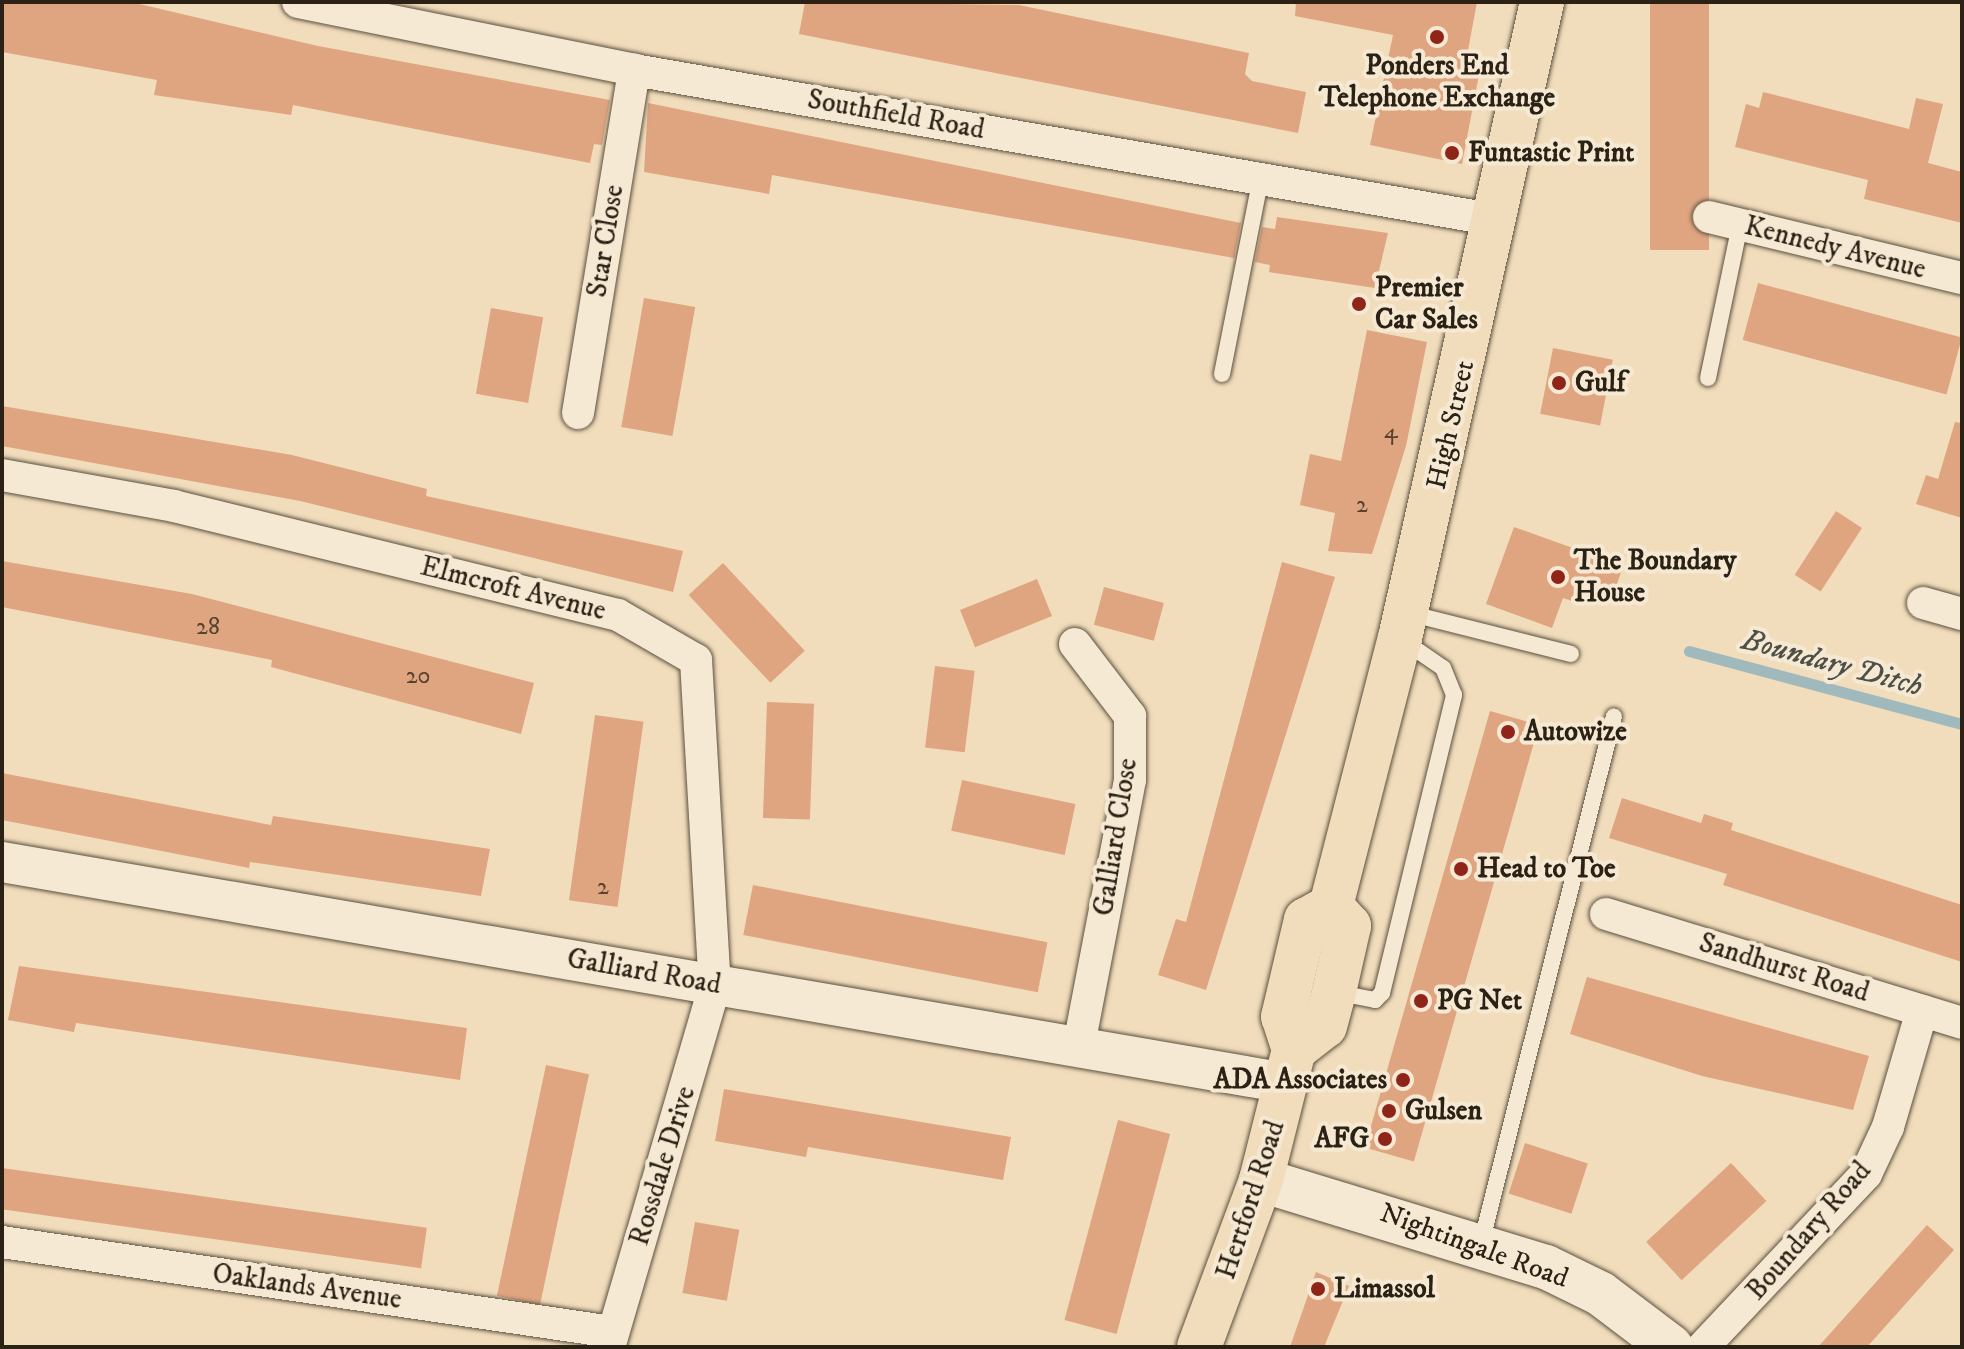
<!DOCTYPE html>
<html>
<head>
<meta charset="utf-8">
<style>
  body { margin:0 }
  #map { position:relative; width:1964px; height:1349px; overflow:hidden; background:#f1ddbc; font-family:"IM FELL DW Pica",serif }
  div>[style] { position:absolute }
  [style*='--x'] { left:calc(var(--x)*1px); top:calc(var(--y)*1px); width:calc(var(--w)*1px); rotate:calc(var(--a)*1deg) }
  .stream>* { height:11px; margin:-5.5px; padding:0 5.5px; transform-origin:5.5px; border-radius:5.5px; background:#a0b9bc }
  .building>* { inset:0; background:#dfa581; transform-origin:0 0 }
  .roads { filter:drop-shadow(0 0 2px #5c503f) drop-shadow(0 0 2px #5c503f) }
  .service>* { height:16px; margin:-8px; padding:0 8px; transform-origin:8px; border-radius:8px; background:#f6e9d3 }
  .minor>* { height:32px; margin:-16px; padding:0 16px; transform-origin:16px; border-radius:16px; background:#f6e9d3 }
  .tertiary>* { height:40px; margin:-20px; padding:0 20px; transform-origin:20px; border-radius:20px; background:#f6e9d3 }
  .secondary>* { height:44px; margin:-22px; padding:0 22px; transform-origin:22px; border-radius:22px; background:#f6e9d3 }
  .primary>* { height:44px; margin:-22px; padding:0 22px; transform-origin:22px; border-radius:22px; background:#f1ddbc }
  .dots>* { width:22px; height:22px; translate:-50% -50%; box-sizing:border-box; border:4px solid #f6e9d3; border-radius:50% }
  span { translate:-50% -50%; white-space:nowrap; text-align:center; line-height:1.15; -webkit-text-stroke:8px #f6e9d3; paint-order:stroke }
  .number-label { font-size:24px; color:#584230 }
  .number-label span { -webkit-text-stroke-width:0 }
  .poi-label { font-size:28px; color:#2b2115; font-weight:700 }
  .left { translate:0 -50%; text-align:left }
  .right { translate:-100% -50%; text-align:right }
  .street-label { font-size:28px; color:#2b2115 }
  .water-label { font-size:30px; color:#4e4f47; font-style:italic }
  .frame { position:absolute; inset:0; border:4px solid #2b2115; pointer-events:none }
</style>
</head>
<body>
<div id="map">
  <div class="stream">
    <i style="--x:1689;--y:651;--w:283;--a:15"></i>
  </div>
  <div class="building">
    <i style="clip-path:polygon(2px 2px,131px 2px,318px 46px,610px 100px,602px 145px,594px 144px,590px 163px,293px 105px,291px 115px,154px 95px,157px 80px,2px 52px)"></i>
    <i style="clip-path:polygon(805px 2px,1019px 5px,1249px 53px,1245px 74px,1252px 81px,1306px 92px,1298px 133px,799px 34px)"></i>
    <i style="clip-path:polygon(1296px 2px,1477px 2px,1466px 61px,1481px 64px,1462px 164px,1370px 145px,1393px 35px,1295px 16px)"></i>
    <i style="left:1650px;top:2px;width:59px;height:248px"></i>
    <i style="clip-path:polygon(1763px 92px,1909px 129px,1916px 98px,1943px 104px,1928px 163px,1962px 172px,1962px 223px,1864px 199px,1868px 180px,1735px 147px,1746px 104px,1759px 108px)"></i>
    <i style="clip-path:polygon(648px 103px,1241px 223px,1234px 258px,772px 175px,769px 194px,644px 172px)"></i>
    <i style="clip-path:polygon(1277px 217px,1388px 233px,1375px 288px,1269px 272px,1270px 265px,1255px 262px,1262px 227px,1275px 229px)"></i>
    <i style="left:1758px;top:283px;width:211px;height:59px;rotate:15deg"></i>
    <i style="left:644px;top:298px;width:52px;height:131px;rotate:10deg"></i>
    <i style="left:491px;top:308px;width:53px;height:87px;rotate:10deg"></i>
    <i style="clip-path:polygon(1367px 330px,1427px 342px,1406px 446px,1372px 554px,1328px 551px,1335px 513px,1300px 505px,1310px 454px,1341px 461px)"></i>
    <i style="left:1553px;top:348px;width:61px;height:67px;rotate:11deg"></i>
    <i style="clip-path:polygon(2px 406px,292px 455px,427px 489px,426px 496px,683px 551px,673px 592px,300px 501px,2px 446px)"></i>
    <i style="clip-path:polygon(1955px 422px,1962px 423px,1962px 518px,1916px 504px,1926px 475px,1938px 479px)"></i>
    <i style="left:1836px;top:511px;width:31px;height:76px;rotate:33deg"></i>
    <i style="clip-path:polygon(1514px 527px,1623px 566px,1613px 596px,1588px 587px,1581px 604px,1563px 598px,1552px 628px,1486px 604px)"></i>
    <i style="clip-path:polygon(2px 561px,192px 594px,534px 683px,521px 734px,271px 667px,272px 660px,2px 607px)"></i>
    <i style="clip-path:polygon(1282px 562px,1335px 577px,1206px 990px,1158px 975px,1176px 919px,1186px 922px)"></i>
    <i style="left:723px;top:563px;width:120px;height:47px;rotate:47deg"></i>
    <i style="left:1037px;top:579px;width:40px;height:83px;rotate:68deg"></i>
    <i style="left:1104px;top:587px;width:62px;height:39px;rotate:15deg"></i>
    <i style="left:935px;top:666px;width:40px;height:82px;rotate:7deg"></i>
    <i style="left:767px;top:702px;width:47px;height:116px;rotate:2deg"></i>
    <i style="left:1490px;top:711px;width:51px;height:454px;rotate:16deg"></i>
    <i style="left:595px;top:715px;width:49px;height:187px;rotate:8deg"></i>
    <i style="clip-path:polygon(2px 773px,271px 825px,273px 816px,490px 849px,481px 896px,250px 862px,249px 868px,2px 820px)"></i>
    <i style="left:962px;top:780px;width:116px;height:52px;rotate:12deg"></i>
    <i style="clip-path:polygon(1622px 798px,1701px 823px,1704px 814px,1733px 823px,1731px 830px,1962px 905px,1962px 962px,1723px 885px,1727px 874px,1609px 838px)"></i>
    <i style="left:753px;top:885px;width:300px;height:51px;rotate:11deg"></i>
    <i style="clip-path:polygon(19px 966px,467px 1028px,460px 1080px,76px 1023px,74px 1032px,8px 1020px)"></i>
    <i style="clip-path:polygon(1587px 977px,1869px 1056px,1853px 1110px,1702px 1076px,1570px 1034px)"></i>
    <i style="left:546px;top:1065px;width:44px;height:236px;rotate:12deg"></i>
    <i style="clip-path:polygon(724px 1089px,1011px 1137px,1003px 1180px,808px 1147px,806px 1157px,715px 1141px)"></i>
    <i style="left:1118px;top:1120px;width:54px;height:207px;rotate:15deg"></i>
    <i style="left:1525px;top:1143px;width:66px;height:53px;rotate:18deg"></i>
    <i style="left:1731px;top:1163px;width:52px;height:116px;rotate:47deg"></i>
    <i style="left:2px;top:1168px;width:429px;height:41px;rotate:8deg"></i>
    <i style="left:695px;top:1222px;width:45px;height:72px;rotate:10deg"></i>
    <i style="clip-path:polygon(1927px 1225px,1954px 1250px,1867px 1347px,1818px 1347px)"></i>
    <i style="clip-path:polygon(1316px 1272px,1349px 1286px,1324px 1347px,1290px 1347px)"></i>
  </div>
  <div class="roads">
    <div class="service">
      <i style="--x:1222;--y:374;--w:201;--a:-78.8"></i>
      <i style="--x:1708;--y:378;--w:156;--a:-78.2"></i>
      <i style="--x:1408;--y:613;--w:168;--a:14.1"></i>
      <i style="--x:1334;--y:992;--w:42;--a:11"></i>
      <i style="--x:1375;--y:1000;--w:10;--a:-45"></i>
      <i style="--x:1382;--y:993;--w:307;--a:-76.4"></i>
      <i style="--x:1454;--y:695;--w:29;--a:-112"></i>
      <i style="--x:1443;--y:668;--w:51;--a:-145.4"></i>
      <i style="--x:1481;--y:1244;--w:544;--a:-75.86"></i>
    </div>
    <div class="minor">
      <i style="--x:298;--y:2;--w:343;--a:11.4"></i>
      <i style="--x:634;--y:70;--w:875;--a:9.87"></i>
      <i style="--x:1709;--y:217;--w:260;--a:13.6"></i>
      <i style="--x:578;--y:413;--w:348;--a:-80.7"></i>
      <i style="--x:2;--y:475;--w:175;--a:10.2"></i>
      <i style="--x:174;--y:506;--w:457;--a:13.8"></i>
      <i style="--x:618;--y:615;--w:90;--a:30"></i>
      <i style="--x:696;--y:660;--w:326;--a:86.7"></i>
      <i style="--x:715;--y:985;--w:377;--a:106.3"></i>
      <i style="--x:1923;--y:603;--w:41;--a:15.8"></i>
      <i style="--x:1075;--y:644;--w:91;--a:52.6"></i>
      <i style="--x:1130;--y:716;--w:64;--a:90"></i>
      <i style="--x:1130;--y:780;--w:271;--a:100.9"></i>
      <i style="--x:1606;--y:914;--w:372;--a:17"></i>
      <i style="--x:2;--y:1242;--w:617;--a:8.39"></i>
      <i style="--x:1703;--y:1347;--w:238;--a:-46.7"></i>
      <i style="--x:1866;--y:1174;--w:52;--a:-64.9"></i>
      <i style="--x:1888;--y:1127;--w:121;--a:-73.7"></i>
    </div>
    <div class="tertiary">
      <i style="--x:2;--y:862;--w:1302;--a:9.77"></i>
    </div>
    <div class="secondary">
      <i style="--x:1261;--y:1180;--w:298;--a:17"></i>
      <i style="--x:1546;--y:1267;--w:61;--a:26.1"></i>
      <i style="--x:1601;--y:1294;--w:88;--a:37.1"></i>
    </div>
    <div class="primary">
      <i style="--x:1294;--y:1050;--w:39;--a:-38"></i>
      <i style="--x:1325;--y:1026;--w:35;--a:-75"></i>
      <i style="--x:1334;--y:992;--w:68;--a:-77.2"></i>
      <i style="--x:1349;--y:926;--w:27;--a:-132"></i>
      <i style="--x:1199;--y:1347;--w:178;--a:-69.6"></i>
      <i style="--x:1261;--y:1180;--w:134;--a:-75.8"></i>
      <i style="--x:1294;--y:1050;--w:35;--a:-108"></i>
      <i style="--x:1283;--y:1017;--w:100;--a:-76.7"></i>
      <i style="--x:1306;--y:920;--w:29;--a:-29"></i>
      <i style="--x:1331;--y:906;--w:277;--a:-75.6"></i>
      <i style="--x:1400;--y:638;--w:652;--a:-77.41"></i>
    </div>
  </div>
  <div class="dots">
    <i style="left:1437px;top:37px;background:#8f2418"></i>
    <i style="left:1452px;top:153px;background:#8f2418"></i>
    <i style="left:1359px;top:304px;background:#8f2418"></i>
    <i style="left:1559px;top:383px;background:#8f2418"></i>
    <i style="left:1558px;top:577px;background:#8f2418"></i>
    <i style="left:1508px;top:732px;background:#8f2418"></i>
    <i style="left:1461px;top:869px;background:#8f2418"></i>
    <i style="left:1421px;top:1001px;background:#8f2418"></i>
    <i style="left:1403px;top:1080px;background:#8f2418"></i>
    <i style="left:1389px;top:1111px;background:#8f2418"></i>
    <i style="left:1385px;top:1139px;background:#8f2418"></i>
    <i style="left:1318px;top:1289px;background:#8f2418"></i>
  </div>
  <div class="number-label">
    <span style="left:1391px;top:432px">4</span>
    <span style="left:1362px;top:506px">2</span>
    <span style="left:208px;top:628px">28</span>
    <span style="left:418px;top:677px">20</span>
    <span style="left:603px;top:888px">2</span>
  </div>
  <div class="poi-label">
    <span style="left:1437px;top:82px">Ponders End<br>Telephone Exchange</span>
    <span class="left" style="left:1468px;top:153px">Funtastic Print</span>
    <span class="left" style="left:1375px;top:304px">Premier<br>Car Sales</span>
    <span class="left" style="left:1575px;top:383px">Gulf</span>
    <span class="left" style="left:1574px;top:577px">The Boundary<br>House</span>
    <span class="left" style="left:1524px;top:732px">Autowize</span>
    <span class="left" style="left:1477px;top:869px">Head to Toe</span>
    <span class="left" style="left:1437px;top:1001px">PG Net</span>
    <span class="right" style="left:1387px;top:1080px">ADA Associates</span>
    <span class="left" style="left:1405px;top:1111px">Gulsen</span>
    <span class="right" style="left:1369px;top:1139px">AFG</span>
    <span class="left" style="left:1334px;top:1289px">Limassol</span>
  </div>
  <div class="street-label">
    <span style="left:896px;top:115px;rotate:10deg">Southfield Road</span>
    <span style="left:606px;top:241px;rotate:-81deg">Star Close</span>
    <span style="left:1835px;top:248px;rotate:14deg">Kennedy Avenue</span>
    <span style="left:1451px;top:425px;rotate:-77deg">High Street</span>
    <span style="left:513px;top:589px;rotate:14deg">Elmcroft Avenue</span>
    <span style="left:1116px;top:837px;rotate:-81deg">Galliard Close</span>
    <span style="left:1784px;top:968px;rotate:17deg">Sandhurst Road</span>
    <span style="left:644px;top:972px;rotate:10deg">Galliard Road</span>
    <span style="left:663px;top:1166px;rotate:-73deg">Rossdale Drive</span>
    <span style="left:1251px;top:1200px;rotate:-72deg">Hertford Road</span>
    <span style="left:1809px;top:1231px;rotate:-49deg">Boundary Road</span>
    <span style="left:1474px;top:1246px;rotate:20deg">Nightingale Road</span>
    <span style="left:307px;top:1287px;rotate:8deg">Oaklands Avenue</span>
  </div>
  <div class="water-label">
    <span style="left:1832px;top:664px;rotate:15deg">Boundary Ditch</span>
  </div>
  <div class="frame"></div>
</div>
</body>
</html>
